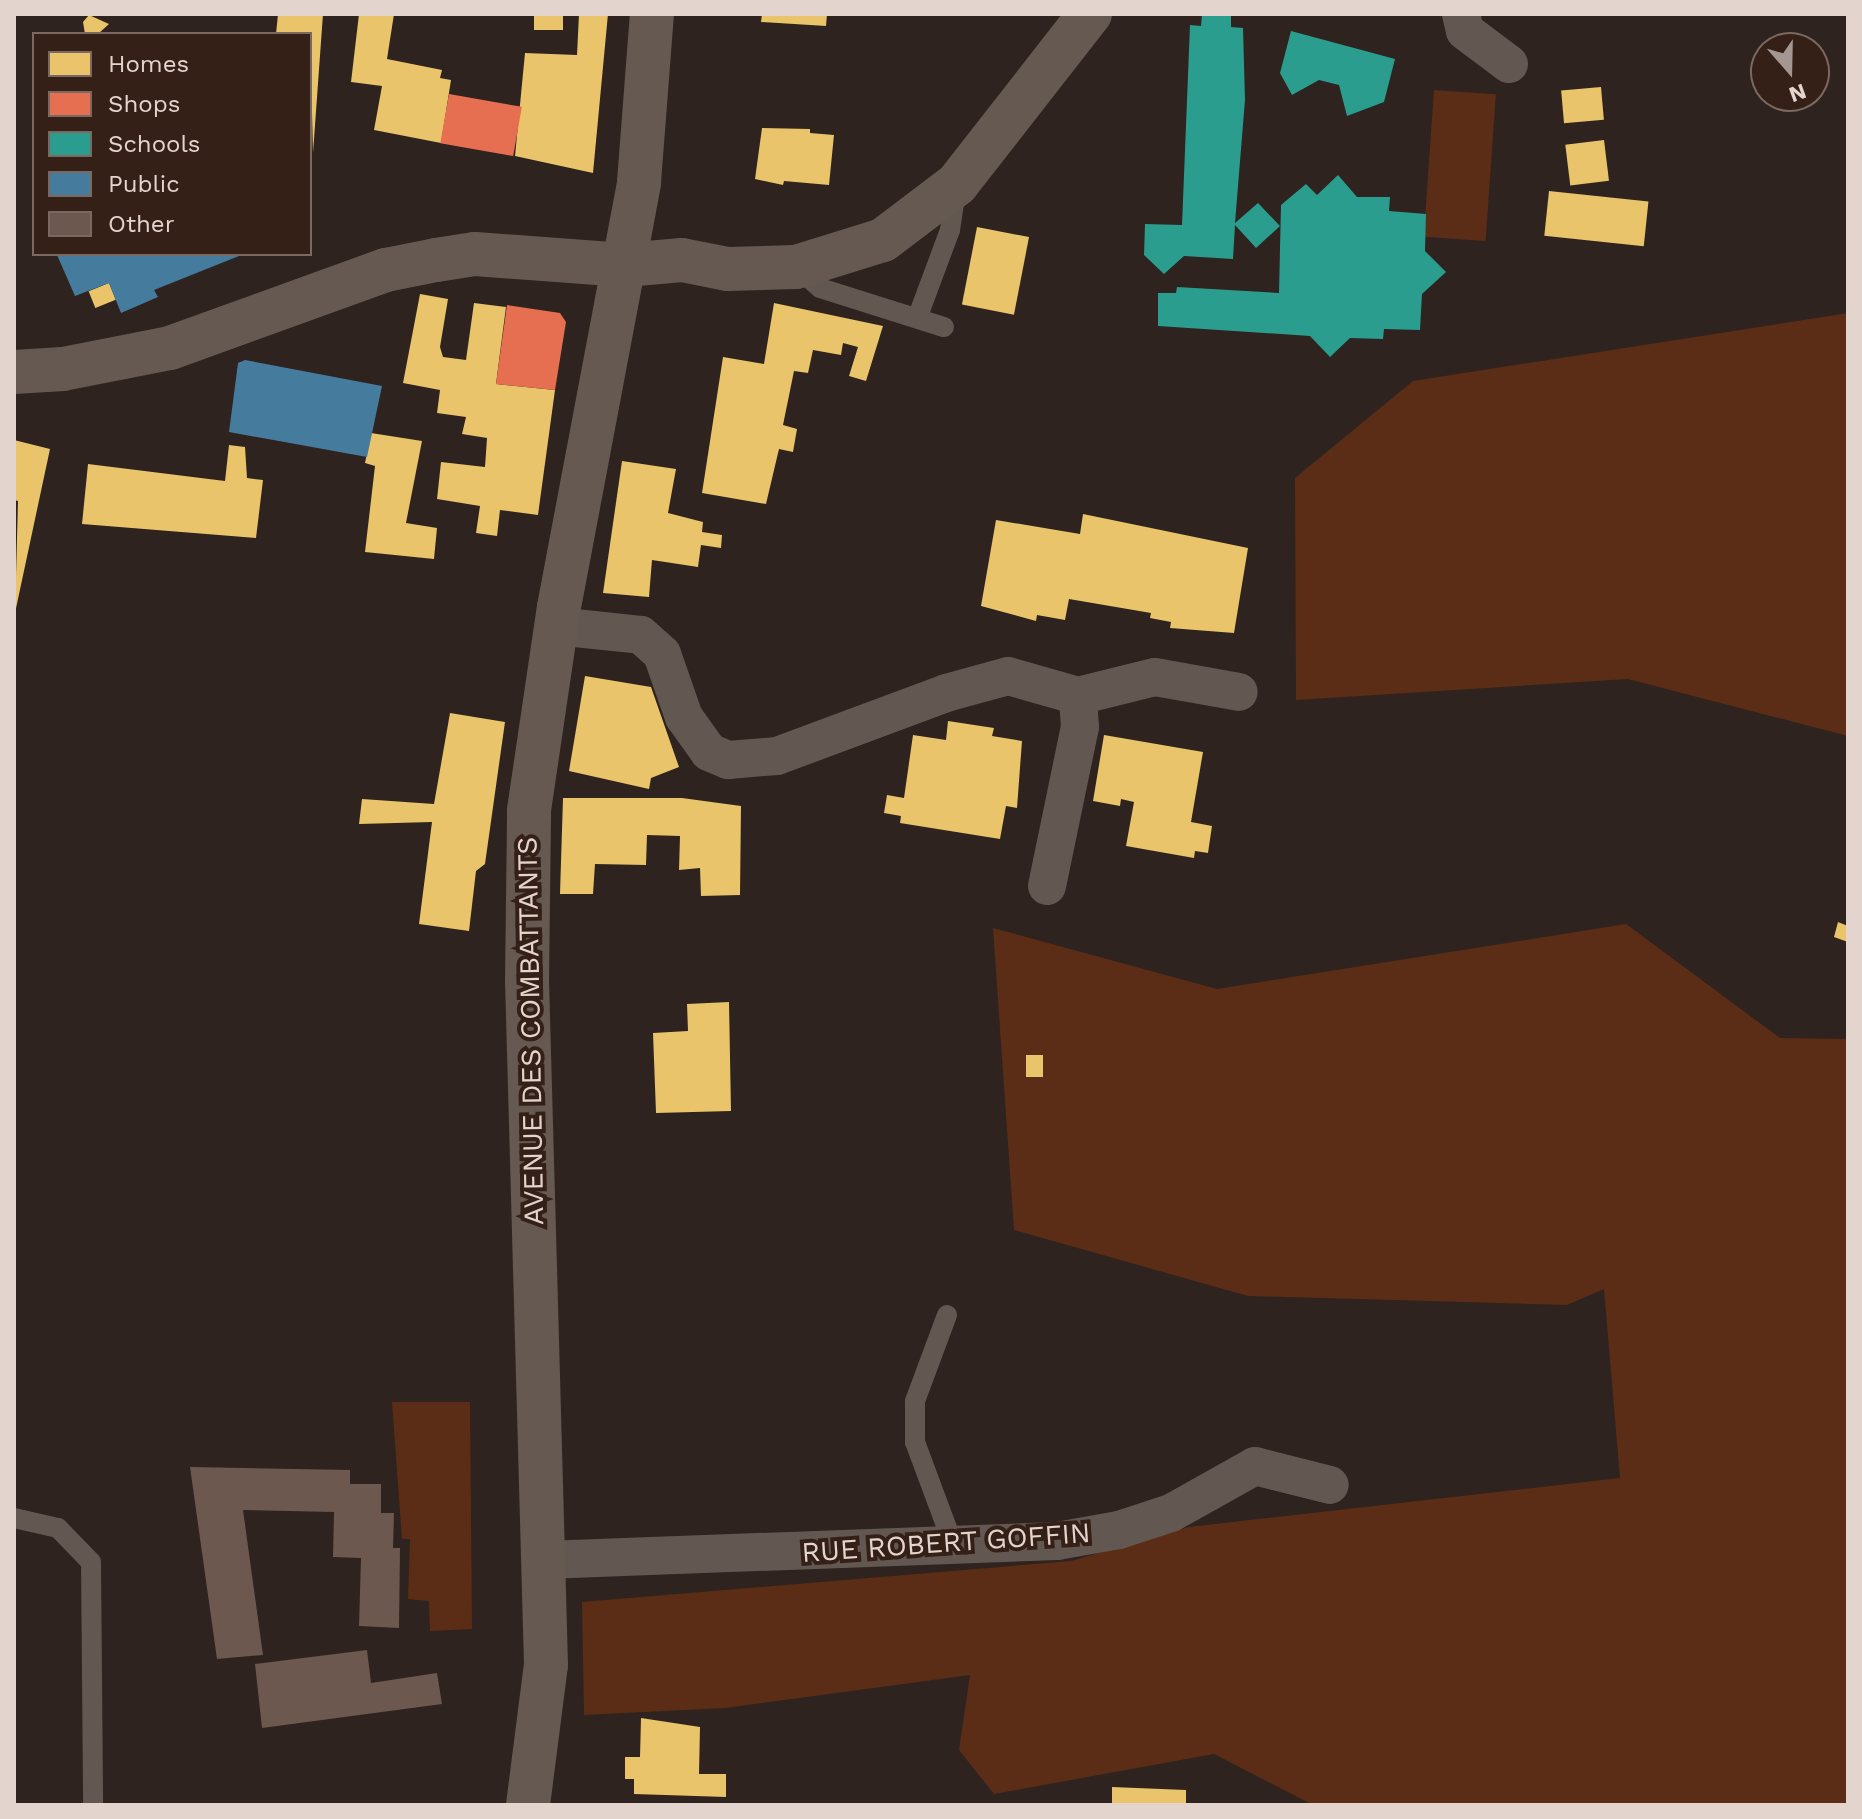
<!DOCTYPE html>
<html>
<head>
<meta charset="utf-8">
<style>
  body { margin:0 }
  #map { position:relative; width:1862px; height:1819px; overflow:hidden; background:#2e231e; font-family:"Work Sans",sans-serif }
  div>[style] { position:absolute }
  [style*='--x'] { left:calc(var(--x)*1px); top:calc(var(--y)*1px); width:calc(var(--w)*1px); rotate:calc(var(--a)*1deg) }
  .green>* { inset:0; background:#5b2d16; transform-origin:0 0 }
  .homes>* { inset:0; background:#e9c46a; transform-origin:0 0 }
  .shops>* { inset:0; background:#e76f51; transform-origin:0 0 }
  .schools>* { inset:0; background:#2a9d8f }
  .public>* { inset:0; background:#457b9d }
  .building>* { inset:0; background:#6d584f }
  .lane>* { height:20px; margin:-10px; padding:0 10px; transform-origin:10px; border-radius:10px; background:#635752 }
  .street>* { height:38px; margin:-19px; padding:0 19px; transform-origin:19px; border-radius:19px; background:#635752 }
  .secondary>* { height:44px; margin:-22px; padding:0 22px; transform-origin:22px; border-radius:22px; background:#665952 }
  span { translate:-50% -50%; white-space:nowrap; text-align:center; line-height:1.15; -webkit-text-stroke:8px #352017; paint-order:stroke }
  .street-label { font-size:28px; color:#e3d4ce }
  .frame { position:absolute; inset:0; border:16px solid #e3d4ce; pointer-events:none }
  .legend { position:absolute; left:32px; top:32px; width:280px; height:224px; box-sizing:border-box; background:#352017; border:2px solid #7b6860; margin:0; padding:10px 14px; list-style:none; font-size:24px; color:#e3d4ce }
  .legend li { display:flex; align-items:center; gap:16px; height:40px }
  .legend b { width:40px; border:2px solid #7b6860 }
  .north { position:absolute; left:1750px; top:32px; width:80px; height:80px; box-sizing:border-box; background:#352017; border:2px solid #7b6860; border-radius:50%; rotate:160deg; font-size:22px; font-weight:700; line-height:32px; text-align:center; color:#e3d4ce }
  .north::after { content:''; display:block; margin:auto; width:28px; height:36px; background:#a49690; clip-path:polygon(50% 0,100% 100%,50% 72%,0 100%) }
</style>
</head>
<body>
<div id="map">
  <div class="green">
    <i style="left:1434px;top:90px;width:62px;height:147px;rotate:4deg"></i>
    <i style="clip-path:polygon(1848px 313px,1848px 736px,1628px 679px,1296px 700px,1295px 478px,1413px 381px)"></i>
    <i style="clip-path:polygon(1626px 924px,1780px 1038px,1848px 1039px,1848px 1805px,1313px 1805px,1214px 1754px,994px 1794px,959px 1750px,970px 1675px,725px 1708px,584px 1715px,582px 1602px,1071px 1561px,1189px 1527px,1620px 1478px,1604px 1289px,1567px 1305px,1248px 1296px,1014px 1230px,993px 928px,1217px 989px)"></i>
    <i style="clip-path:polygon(392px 1402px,470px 1402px,472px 1629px,430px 1631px,429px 1601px,408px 1599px,410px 1539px,402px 1539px)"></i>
  </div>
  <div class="homes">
    <i style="clip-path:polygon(278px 14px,323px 14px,313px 153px,310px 34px,276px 34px)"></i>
    <i style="clip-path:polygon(359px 14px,394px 14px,387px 59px,442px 70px,440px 78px,451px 80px,441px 143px,374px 130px,382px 86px,351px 82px)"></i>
    <i style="left:534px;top:14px;width:29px;height:16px"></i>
    <i style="clip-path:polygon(579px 14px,608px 14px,593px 173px,515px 156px,525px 53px,577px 55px)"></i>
    <i style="clip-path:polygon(762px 14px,827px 14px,826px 26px,761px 22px)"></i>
    <i style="clip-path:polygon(89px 15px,109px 24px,98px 34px,85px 34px,83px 22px)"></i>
    <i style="left:1601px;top:87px;width:33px;height:40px;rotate:85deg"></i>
    <i style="clip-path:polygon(762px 128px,810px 129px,810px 133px,834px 135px,829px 185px,784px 181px,783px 185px,755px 179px)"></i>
    <i style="left:1604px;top:140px;width:41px;height:39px;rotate:83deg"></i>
    <i style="left:1549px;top:191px;width:100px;height:45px;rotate:6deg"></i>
    <i style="left:977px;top:227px;width:53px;height:79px;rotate:11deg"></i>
    <i style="left:109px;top:283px;width:18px;height:22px;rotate:68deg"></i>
    <i style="clip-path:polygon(420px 294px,448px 299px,440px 347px,443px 357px,466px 360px,474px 303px,506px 307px,496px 384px,555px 390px,538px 515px,500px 510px,497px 536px,476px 533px,480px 506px,437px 499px,441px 462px,485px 467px,487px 438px,462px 434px,466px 417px,437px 413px,440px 390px,403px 383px)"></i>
    <i style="clip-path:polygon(774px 303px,883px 326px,866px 381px,849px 376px,858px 347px,843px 343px,841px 355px,813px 350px,808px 373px,794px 371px,783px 425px,797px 429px,793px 452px,779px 449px,766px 504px,702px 493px,723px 357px,764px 364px)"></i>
    <i style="clip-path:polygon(371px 433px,422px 441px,406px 523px,437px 528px,434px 559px,365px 552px,375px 466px,365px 463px)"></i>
    <i style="clip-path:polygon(14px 440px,50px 449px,15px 613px,18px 501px,14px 500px)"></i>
    <i style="clip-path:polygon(229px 445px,245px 447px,247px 478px,263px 480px,256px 538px,82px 524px,88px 464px,225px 481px)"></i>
    <i style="clip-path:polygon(622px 461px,676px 469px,668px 513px,703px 522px,702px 532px,722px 535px,721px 548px,701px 545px,698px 567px,652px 560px,649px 597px,603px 593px)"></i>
    <i style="clip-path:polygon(1083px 514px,1248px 548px,1234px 633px,1170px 628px,1171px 622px,1150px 618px,1151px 613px,1069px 599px,1065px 620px,1037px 615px,1036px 621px,981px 606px,996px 520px,1080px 534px)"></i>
    <i style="clip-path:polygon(585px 676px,651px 687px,679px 767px,651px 778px,649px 789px,569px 771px)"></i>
    <i style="clip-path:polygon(450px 713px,505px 722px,485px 864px,476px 871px,469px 931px,419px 924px,432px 822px,359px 824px,362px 799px,434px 804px)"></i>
    <i style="clip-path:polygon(948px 721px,994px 728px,992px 736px,1022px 741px,1017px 808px,1006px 806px,1000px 839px,900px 823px,901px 816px,884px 813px,887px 795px,904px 798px,913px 735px,946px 740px)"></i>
    <i style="clip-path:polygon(1104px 735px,1203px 752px,1191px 822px,1212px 826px,1208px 853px,1195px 851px,1194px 858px,1126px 846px,1134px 802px,1121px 799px,1120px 806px,1093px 801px)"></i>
    <i style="clip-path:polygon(563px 798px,682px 798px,741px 806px,740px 895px,701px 896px,700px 868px,679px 870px,680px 836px,647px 835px,646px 865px,595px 864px,593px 894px,560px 894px)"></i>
    <i style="clip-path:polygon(1838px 922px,1848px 926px,1848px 942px,1834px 937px)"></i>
    <i style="clip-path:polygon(729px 1002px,731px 1111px,656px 1113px,653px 1033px,688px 1031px,687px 1004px)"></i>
    <i style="left:1026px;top:1055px;width:17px;height:22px"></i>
    <i style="clip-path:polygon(641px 1718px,700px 1727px,699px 1774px,726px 1774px,726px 1797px,634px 1794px,634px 1779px,625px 1779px,625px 1757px,640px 1757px)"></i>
    <i style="clip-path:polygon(1112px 1787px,1186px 1790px,1186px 1805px,1112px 1805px)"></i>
  </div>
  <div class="shops">
    <i style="left:449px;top:94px;width:74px;height:50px;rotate:10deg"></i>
    <i style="clip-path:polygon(507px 305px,560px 313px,566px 322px,555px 390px,496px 384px)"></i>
  </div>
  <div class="schools">
    <i style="clip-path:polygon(1202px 14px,1231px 14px,1231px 27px,1243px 28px,1245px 100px,1235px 223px,1258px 203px,1280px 226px,1256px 248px,1235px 225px,1233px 259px,1184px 256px,1164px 274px,1144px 255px,1145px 224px,1182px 225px,1190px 25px,1201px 26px)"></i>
    <i style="clip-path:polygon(1291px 31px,1395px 59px,1384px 102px,1347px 116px,1339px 85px,1319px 80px,1292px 95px,1280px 73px)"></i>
    <i style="clip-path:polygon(1338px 175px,1357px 197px,1390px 197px,1389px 211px,1426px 214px,1425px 251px,1446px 272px,1422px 294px,1420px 330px,1384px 329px,1383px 339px,1350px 338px,1330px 357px,1310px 336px,1158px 326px,1158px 293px,1176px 293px,1177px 287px,1279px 293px,1281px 205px,1306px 184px,1317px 195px)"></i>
  </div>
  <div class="public">
    <i style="clip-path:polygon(244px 254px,154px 290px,158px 297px,121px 313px,109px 283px,75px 296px,57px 255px)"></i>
    <i style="clip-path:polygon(245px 360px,382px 386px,367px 457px,229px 432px,238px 363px)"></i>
  </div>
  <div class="building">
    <i style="clip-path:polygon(190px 1467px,350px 1470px,350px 1484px,381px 1484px,381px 1513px,394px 1513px,393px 1548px,400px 1548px,399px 1628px,359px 1626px,361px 1558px,333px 1557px,334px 1512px,243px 1510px,263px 1655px,217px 1659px)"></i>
    <i style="clip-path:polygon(367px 1650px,371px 1683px,437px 1673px,442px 1704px,262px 1728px,255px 1664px)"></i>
  </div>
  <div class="lane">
    <i style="--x:796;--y:267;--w:32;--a:41"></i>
    <i style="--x:820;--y:288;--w:130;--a:17.5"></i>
    <i style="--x:918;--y:316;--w:92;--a:-69.6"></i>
    <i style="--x:950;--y:230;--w:40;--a:-81.5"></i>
    <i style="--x:947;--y:1315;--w:92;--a:110.4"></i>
    <i style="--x:915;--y:1401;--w:41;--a:90"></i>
    <i style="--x:915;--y:1442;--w:112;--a:69.6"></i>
    <i style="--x:14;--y:1518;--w:45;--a:12.8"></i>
    <i style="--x:58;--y:1528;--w:47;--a:45.9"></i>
    <i style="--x:91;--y:1562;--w:243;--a:89.5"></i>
  </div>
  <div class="street">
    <i style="--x:1461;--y:14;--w:17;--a:77"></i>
    <i style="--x:1465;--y:31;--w:55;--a:36.9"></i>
    <i style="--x:556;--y:626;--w:85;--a:6"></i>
    <i style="--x:641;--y:635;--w:28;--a:42"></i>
    <i style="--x:662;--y:654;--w:67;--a:70.8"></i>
    <i style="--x:684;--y:717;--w:43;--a:54.5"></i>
    <i style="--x:709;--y:752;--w:21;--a:23"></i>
    <i style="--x:728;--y:760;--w:49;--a:-4.7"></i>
    <i style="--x:777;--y:756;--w:180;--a:-20.4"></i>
    <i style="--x:946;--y:693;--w:64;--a:-15.3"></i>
    <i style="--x:1008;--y:676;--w:73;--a:15.9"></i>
    <i style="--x:1078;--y:696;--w:79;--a:-13.9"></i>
    <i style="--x:1155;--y:677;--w:85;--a:10.1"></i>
    <i style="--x:1047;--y:886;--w:162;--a:-78.3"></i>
    <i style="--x:1080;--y:727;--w:31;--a:-94"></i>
    <i style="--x:544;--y:1560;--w:513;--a:-2.12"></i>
    <i style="--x:1057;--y:1541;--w:63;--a:-10.1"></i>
    <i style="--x:1119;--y:1530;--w:55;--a:-18.1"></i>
    <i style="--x:1171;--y:1513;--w:96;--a:-29.2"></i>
    <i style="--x:1255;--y:1466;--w:77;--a:14.2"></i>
  </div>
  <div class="secondary">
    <i style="--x:14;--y:372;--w:49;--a:-3.5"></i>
    <i style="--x:63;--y:369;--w:109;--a:-11.1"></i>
    <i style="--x:170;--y:348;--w:230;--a:-19.9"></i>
    <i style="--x:386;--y:270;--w:51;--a:-11.3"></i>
    <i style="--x:436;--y:260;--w:39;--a:-9"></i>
    <i style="--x:475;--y:254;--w:150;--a:4.2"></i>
    <i style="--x:625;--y:265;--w:57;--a:-5"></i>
    <i style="--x:682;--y:260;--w:47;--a:11.1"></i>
    <i style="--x:728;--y:269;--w:68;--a:-1.7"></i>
    <i style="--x:796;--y:267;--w:91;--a:-17.2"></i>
    <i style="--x:883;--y:240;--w:93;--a:-37.1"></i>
    <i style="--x:957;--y:184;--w:216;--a:-52"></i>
    <i style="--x:528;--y:1805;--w:141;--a:-82.7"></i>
    <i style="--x:546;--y:1665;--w:683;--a:-91.59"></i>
    <i style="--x:527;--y:982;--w:172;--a:-89.3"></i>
    <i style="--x:529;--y:810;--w:205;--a:-81.6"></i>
    <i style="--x:559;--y:607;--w:432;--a:-79.3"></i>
    <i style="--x:639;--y:182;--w:169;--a:-85.6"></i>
  </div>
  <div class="street-label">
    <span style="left:531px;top:1031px;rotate:-91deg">AVENUE DES COMBATTANTS</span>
    <span style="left:946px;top:1543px;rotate:-4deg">RUE ROBERT GOFFIN</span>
  </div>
  <div class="frame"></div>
  <ul class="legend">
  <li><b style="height:22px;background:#e9c46a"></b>Homes</li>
  <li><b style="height:22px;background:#e76f51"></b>Shops</li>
  <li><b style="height:22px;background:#2a9d8f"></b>Schools</li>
  <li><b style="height:22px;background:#457b9d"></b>Public</li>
  <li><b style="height:22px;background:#6d584f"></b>Other</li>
  </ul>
  <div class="north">N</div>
</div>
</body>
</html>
